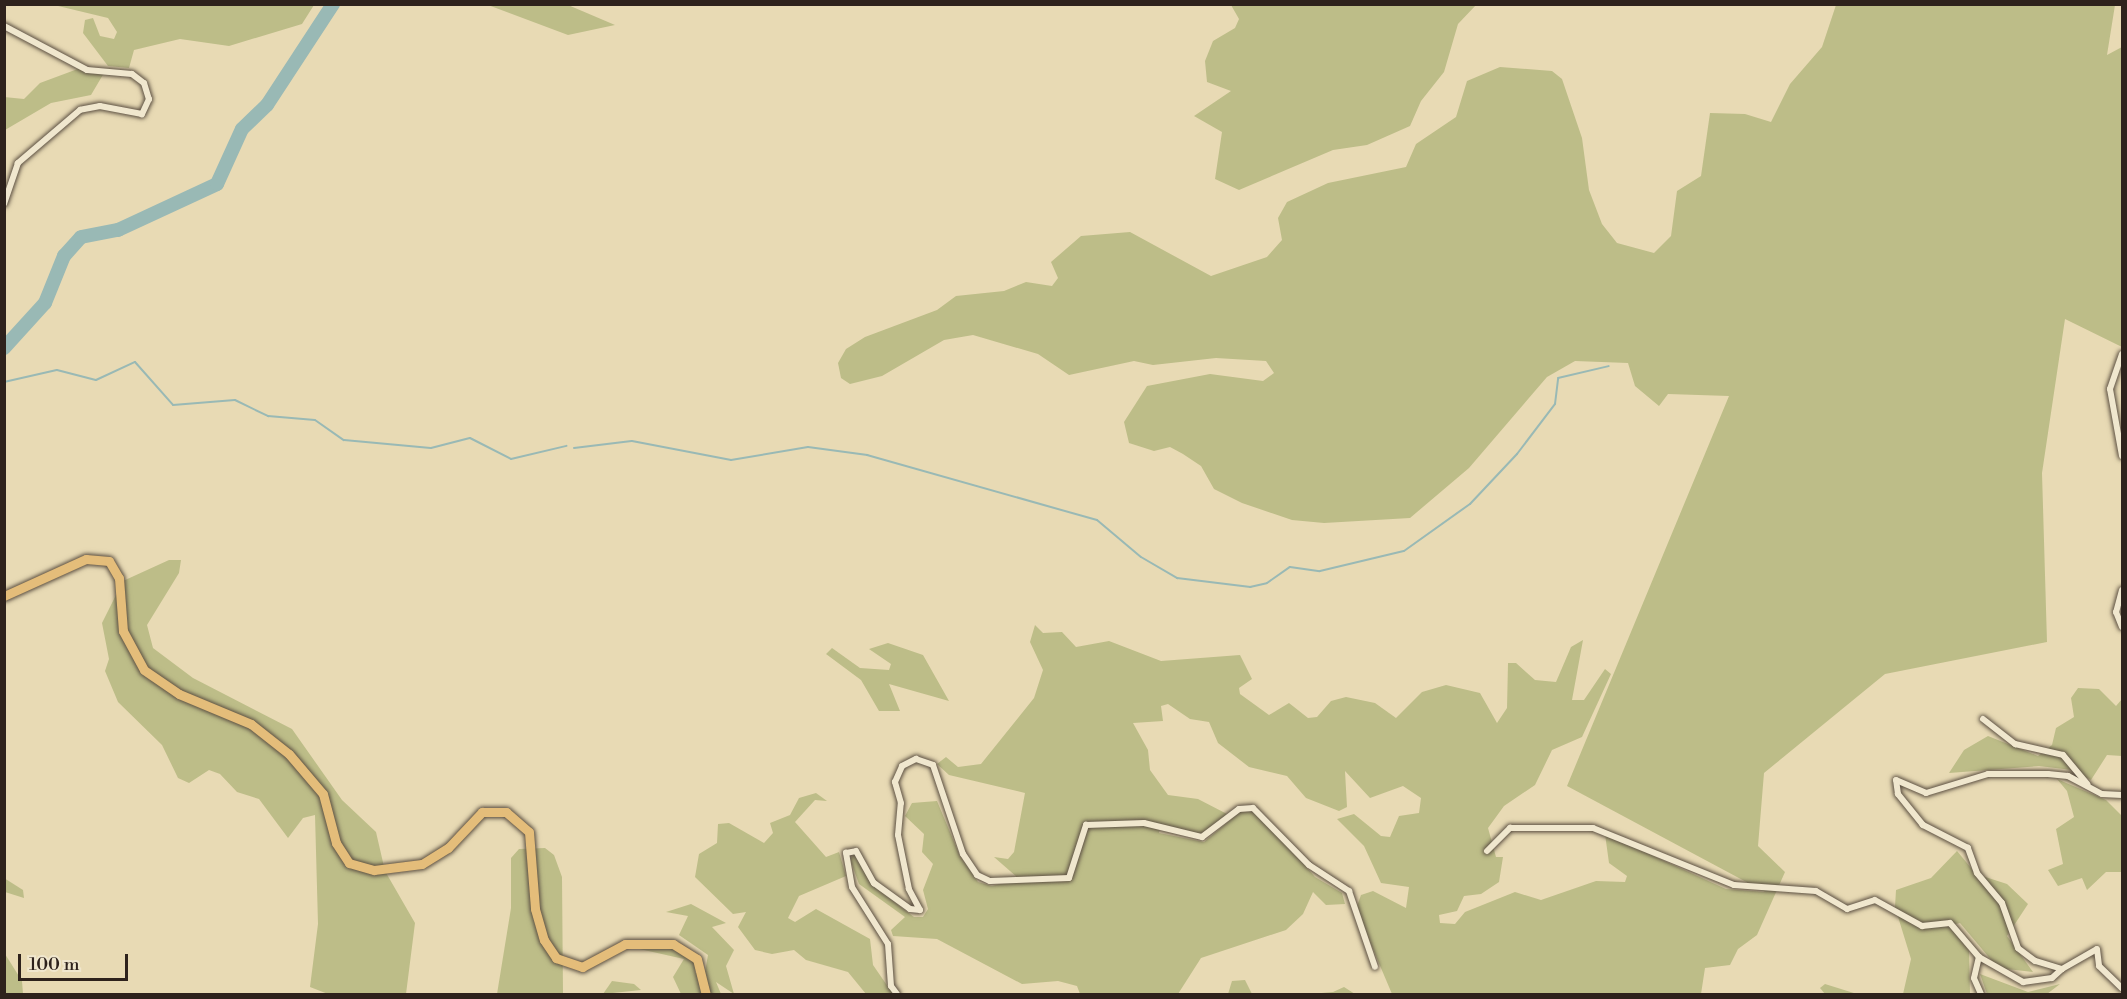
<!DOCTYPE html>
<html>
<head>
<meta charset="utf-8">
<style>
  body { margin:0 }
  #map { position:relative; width:2127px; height:999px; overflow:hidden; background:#e8dab4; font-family:"Libre Bodoni",serif }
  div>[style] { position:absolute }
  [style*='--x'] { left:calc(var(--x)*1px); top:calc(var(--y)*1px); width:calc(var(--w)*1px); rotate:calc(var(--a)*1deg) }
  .green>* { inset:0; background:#bdbd88 }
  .stream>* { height:2px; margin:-1px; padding:0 1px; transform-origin:1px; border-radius:1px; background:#99b9b5 }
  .river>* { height:14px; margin:-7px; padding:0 7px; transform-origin:7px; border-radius:7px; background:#99b9b5 }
  .roads { filter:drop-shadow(0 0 2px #5c5042) drop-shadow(0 0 2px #5c5042) }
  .minor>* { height:6px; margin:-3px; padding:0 3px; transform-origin:3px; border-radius:3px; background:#f0e7ce }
  .trunk>* { height:9px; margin:-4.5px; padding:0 4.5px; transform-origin:4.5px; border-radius:4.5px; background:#e4bd7a }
  span { translate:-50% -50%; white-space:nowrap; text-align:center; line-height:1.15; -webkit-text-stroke:4.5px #f0e7ce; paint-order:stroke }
  .frame { position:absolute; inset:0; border:6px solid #2e221c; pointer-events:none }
  .scale { position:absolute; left:18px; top:954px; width:110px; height:27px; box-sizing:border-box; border:3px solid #2e221c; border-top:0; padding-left:8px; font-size:18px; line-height:21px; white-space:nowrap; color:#2e221c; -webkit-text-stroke:4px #f0e7ce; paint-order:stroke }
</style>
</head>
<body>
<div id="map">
  <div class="green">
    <i style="clip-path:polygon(54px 5px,314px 5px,302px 24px,229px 46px,180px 39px,134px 50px,129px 68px,108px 66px,83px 33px,85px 20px,93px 18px,100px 36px,114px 39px,117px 32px,108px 18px)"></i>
    <i style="clip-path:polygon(488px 5px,568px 5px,615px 25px,568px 35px)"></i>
    <i style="clip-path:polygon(1231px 5px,1231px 4px,1476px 5px,1458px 24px,1444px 72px,1421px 101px,1410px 126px,1367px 145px,1333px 150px,1239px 190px,1215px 179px,1222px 132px,1194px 116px,1231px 91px,1207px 82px,1205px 61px,1213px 41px,1235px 28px,1239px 19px)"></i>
    <i style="clip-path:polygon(1836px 5px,2115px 5px,2107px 55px,2122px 47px,2122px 347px,2065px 319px,2042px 473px,2047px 642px,1885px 674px,1764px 773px,1758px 846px,1785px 872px,1757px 935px,1738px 949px,1730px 965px,1705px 968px,1701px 994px,1392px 994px,1356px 909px,1361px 895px,1373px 891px,1406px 908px,1409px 887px,1381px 883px,1364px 846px,1337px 819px,1354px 814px,1381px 836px,1390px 837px,1399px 816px,1419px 813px,1421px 798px,1403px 786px,1370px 798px,1345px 771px,1347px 807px,1339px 811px,1306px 798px,1287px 776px,1249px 767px,1218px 743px,1209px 722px,1190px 719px,1168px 704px,1161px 706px,1163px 721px,1133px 723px,1148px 750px,1150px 770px,1168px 795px,1198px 799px,1227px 814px,1204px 834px,1160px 828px,1159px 833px,1204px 842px,1241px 811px,1250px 810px,1262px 816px,1315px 877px,1342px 893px,1345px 904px,1326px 905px,1313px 892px,1303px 914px,1286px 930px,1201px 958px,1178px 994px,1080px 994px,1077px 986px,1058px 981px,1022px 984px,937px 939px,893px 936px,891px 930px,905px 917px,859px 884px,850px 859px,854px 855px,872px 885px,914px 917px,923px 917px,928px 909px,923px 890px,933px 864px,922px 852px,924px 834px,905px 816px,912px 803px,937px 801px,960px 856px,978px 882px,992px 886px,1019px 879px,994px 857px,1008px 859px,1014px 852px,1025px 793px,949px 775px,937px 764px,946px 757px,958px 767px,981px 764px,1034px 698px,1043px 670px,1030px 642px,1035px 625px,1043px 633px,1062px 632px,1076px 647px,1109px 641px,1161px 661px,1240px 655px,1252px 679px,1239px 688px,1240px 694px,1269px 715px,1289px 703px,1308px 718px,1317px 717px,1331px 701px,1346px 697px,1375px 703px,1396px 718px,1422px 692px,1446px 685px,1480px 693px,1497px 723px,1507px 708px,1508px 663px,1516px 663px,1535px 680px,1556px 682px,1571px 647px,1583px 640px,1572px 700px,1584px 700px,1605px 669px,1611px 674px,1582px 737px,1552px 750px,1535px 785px,1504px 806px,1488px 828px,1496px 857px,1503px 857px,1499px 882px,1481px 894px,1464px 896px,1457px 911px,1439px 915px,1440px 923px,1455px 924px,1465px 912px,1515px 892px,1541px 900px,1596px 881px,1625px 882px,1627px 876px,1609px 863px,1605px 834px,1726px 889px,1765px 892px,1567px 786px,1729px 396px,1668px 394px,1659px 406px,1635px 386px,1628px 363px,1575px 361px,1547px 377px,1469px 468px,1410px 518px,1324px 523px,1292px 520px,1242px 503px,1214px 489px,1201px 466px,1183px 454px,1170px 447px,1154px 451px,1129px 443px,1124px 422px,1147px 386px,1210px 374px,1263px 381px,1274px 373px,1266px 361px,1216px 358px,1153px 365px,1134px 361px,1069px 375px,1038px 354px,973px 335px,944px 340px,882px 376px,850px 384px,841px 378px,838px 363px,846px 349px,865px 337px,937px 310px,956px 296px,1004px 291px,1026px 282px,1052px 286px,1058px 278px,1051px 262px,1081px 236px,1130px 232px,1211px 276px,1267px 257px,1282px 240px,1278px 218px,1287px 202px,1328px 183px,1406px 167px,1416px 144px,1456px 117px,1467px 81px,1500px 67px,1552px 71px,1562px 79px,1582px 138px,1589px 190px,1602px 224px,1617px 243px,1654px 253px,1671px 236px,1677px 191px,1701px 176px,1710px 113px,1745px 114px,1771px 122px,1790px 84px,1822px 47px)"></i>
    <i style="clip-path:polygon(83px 67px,104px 73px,91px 95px,51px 103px,5px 130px,4px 97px,24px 99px,40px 83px)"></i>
    <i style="clip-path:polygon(169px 560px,181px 560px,179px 573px,147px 625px,153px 648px,193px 678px,292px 729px,342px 800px,376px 832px,385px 871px,415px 923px,406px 994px,328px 994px,310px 987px,318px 924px,315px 815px,303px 818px,288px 838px,259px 799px,237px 792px,220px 774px,209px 770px,189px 783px,178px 778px,162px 745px,118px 702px,105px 671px,109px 659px,102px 623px,123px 581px)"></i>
    <i style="clip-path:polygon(888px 643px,923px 655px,949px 701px,889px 684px,900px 711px,879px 711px,861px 680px,826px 654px,832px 648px,860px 668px,889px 670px,891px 664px,869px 649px)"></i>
    <i style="clip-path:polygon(2078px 688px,2099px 689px,2116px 706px,2122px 699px,2122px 756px,2107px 755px,2091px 780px,2072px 770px,2039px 766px,1949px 773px,1964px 750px,1988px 736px,2038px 756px,2052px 745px,2056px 728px,2074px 717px,2071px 698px)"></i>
    <i style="clip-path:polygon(2057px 779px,2106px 800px,2122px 816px,2122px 872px,2106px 872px,2087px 890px,2082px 878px,2058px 886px,2048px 870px,2063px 864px,2056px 829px,2074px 817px,2067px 791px)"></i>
    <i style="clip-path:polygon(816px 793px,827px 801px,815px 800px,795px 822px,826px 857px,839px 852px,846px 876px,799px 896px,788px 918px,795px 922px,816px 909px,870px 939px,873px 965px,893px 994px,866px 994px,848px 972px,806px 960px,794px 950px,772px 954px,755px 950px,738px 927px,746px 912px,733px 914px,695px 877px,699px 854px,717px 843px,718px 824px,729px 823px,764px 843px,773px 833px,770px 823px,790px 815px,799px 798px)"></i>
    <i style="clip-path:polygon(545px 848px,554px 855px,562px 877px,563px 994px,497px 994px,511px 908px,511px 858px,519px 849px)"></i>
    <i style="clip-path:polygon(1957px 851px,1976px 874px,2007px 884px,2028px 904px,2007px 936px,2033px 972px,1998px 968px,1960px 923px,1952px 925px,1969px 951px,1970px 994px,1903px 994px,1911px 959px,1895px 907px,1896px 890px,1931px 878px)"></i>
    <i style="clip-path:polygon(4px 878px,23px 890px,24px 898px,5px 892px)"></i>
    <i style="clip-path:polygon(691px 904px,726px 923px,712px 927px,734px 950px,726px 966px,734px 994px,716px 982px,721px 994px,681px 994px,673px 977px,684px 959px,635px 948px,676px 946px,695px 958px,695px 973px,705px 972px,708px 955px,679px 935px,688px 916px,666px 912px)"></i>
    <i style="clip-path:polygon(5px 954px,22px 981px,23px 994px,5px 994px)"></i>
    <i style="clip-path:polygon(1980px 974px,2028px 992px,2060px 984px,2047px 994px,1987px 994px)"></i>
    <i style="clip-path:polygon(1245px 980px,1252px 994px,1228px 994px,1232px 981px)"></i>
    <i style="clip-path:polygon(612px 981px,634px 984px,641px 990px,603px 994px)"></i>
    <i style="clip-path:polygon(1825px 984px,1857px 994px,1825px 994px,1820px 988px)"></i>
    <i style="clip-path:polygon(1344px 987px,1355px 994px,1310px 994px,1333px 992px)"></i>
  </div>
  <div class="stream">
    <i style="--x:4;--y:382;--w:54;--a:-12.8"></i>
    <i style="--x:57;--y:370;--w:40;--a:14.4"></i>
    <i style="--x:96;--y:380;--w:43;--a:-24.8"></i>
    <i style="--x:135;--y:362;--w:57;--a:48.5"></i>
    <i style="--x:173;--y:405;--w:62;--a:-4.6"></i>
    <i style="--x:235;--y:400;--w:37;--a:26"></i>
    <i style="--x:268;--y:416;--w:47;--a:4.9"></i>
    <i style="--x:315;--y:420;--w:35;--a:35"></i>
    <i style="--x:344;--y:440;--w:87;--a:5.3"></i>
    <i style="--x:431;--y:448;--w:40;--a:-14.4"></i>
    <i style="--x:470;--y:438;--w:46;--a:27.1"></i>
    <i style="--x:511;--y:459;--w:57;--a:-13.3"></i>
    <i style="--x:574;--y:448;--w:58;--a:-6.9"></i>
    <i style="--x:632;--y:441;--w:101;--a:10.9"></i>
    <i style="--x:731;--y:460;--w:78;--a:-9.6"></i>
    <i style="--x:808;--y:447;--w:60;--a:7.7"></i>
    <i style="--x:867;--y:455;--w:239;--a:15.8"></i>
    <i style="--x:1097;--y:520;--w:57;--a:40.1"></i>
    <i style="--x:1141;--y:557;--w:42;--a:30.3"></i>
    <i style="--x:1177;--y:578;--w:74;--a:7"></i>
    <i style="--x:1250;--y:587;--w:17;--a:-13"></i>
    <i style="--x:1267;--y:583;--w:28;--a:-35"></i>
    <i style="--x:1290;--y:567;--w:30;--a:8"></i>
    <i style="--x:1320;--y:571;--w:86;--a:-13.4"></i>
    <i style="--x:1404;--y:551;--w:81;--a:-35.5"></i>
    <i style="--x:1470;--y:504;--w:69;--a:-46.8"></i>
    <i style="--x:1517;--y:454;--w:63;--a:-52.8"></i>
    <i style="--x:1555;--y:404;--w:26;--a:-83"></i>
    <i style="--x:1558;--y:378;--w:52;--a:-13.2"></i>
  </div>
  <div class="river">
    <i style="--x:4;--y:348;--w:61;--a:-47.7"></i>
    <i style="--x:45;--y:303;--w:51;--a:-68"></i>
    <i style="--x:64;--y:256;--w:25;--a:-48"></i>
    <i style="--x:81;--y:237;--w:38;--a:-11"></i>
    <i style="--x:118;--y:230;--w:109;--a:-24.9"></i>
    <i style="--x:217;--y:184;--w:60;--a:-65.6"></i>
    <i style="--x:242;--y:129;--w:35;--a:-44"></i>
    <i style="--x:267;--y:105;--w:121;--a:-56.8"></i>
  </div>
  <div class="roads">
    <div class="minor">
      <i style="--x:4;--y:26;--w:94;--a:27.9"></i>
      <i style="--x:87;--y:70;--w:45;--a:5.1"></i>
      <i style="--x:132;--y:74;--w:15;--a:37"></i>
      <i style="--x:144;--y:83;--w:17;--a:73"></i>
      <i style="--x:149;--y:99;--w:17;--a:115"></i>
      <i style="--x:142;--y:114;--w:43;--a:-169.2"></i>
      <i style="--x:100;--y:106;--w:20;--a:169"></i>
      <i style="--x:80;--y:110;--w:82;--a:139.5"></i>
      <i style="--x:18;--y:163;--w:43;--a:108.9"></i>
      <i style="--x:2122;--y:354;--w:37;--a:109"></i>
      <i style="--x:2110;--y:389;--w:68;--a:79.8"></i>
      <i style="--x:2122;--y:590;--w:23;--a:105"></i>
      <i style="--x:2116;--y:612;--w:16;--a:68"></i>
      <i style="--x:1983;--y:719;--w:41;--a:38"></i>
      <i style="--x:2015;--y:744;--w:49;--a:12.9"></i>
      <i style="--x:2063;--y:755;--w:38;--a:50"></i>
      <i style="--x:1487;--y:851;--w:33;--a:-45"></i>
      <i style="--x:1510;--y:828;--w:83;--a:0"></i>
      <i style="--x:1593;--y:828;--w:152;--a:22"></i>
      <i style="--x:1734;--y:885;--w:82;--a:4.2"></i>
      <i style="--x:1816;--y:891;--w:36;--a:30"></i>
      <i style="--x:1847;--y:909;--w:29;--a:-18"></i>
      <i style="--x:1875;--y:900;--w:54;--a:29"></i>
      <i style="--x:1922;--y:926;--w:28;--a:-6"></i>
      <i style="--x:1950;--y:923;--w:45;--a:49.5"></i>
      <i style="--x:2062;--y:969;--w:40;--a:-29.7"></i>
      <i style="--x:2097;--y:949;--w:17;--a:83"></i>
      <i style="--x:2099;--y:966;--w:32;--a:44"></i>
      <i style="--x:897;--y:994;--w:10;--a:-127"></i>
      <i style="--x:891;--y:986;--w:42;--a:-94.1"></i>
      <i style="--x:888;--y:944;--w:67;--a:-122.3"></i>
      <i style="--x:852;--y:887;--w:35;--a:-100"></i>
      <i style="--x:846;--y:853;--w:10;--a:-11"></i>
      <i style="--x:856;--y:851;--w:37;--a:61"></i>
      <i style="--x:874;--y:883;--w:44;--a:35.8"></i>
      <i style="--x:910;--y:909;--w:10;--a:6"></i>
      <i style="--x:920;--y:910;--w:24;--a:-118"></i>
      <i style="--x:909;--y:889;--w:55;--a:-101.5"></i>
      <i style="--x:898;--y:835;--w:32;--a:-85"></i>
      <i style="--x:901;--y:803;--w:22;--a:-106"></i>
      <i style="--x:895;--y:782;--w:17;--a:-66"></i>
      <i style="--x:902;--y:766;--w:16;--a:-27"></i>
      <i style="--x:916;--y:759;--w:18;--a:19"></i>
      <i style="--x:933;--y:765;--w:94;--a:71.4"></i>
      <i style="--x:963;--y:854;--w:25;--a:56"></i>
      <i style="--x:977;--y:875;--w:14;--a:25"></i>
      <i style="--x:990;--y:881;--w:79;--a:-2.2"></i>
      <i style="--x:1069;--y:878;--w:56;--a:-72.2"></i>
      <i style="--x:1086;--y:825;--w:58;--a:-2"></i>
      <i style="--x:1144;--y:823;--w:60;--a:13.6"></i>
      <i style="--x:1202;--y:837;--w:46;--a:-37.1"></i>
      <i style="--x:1239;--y:809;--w:14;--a:-4"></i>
      <i style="--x:1253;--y:808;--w:80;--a:45.5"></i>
      <i style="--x:1309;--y:865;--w:48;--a:33"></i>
      <i style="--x:1349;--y:891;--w:80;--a:71.1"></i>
      <i style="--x:1981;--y:994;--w:17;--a:-114"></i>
      <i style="--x:1974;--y:978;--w:22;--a:-77"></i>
      <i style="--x:1979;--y:957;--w:51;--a:29.6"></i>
      <i style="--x:2023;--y:982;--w:29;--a:-8"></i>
      <i style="--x:2052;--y:978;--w:13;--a:-42"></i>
      <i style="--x:2062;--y:969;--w:28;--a:-163"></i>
      <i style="--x:2035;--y:961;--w:21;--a:-143"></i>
      <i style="--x:2018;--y:948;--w:48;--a:-109.6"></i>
      <i style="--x:2002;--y:903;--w:39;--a:-130"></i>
      <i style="--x:1977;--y:873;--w:27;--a:-110"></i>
      <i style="--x:1968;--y:848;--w:51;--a:-152.9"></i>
      <i style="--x:1923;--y:825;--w:40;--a:-129"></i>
      <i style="--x:1898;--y:794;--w:14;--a:-98"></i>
      <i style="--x:1896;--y:780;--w:33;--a:23"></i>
      <i style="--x:1926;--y:793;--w:65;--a:-17"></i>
      <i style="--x:1988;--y:774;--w:60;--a:0"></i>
      <i style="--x:2048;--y:774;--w:20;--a:6"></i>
      <i style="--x:2068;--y:776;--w:38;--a:28"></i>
      <i style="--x:2102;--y:794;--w:20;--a:3"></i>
    </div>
    <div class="trunk">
      <i style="--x:4;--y:596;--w:90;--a:-24.3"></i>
      <i style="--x:86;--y:559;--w:23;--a:5"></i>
      <i style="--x:109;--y:561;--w:20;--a:60"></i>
      <i style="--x:119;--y:578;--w:53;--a:85.7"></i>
      <i style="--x:123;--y:631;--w:44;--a:61.7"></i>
      <i style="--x:144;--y:670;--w:42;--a:34.4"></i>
      <i style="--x:179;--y:694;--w:78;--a:22.6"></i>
      <i style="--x:251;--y:724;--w:48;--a:38.3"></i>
      <i style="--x:289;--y:754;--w:52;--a:49.6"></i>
      <i style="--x:323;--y:794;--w:51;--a:75.1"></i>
      <i style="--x:336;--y:843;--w:24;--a:57"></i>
      <i style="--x:349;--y:863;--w:26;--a:16"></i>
      <i style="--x:374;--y:870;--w:48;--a:-7.1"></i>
      <i style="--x:422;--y:864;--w:31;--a:-32"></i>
      <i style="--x:448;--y:848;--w:50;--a:-46.6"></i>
      <i style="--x:482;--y:812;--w:24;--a:0"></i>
      <i style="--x:506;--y:812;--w:30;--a:41"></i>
      <i style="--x:529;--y:832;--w:77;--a:85.5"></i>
      <i style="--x:535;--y:909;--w:32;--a:74"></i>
      <i style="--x:544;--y:940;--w:22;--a:56"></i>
      <i style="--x:556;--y:958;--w:28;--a:19"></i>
      <i style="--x:582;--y:967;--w:49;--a:-28.1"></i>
      <i style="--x:625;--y:944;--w:48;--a:0"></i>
      <i style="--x:673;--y:944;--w:28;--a:32"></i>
      <i style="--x:697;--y:959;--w:36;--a:76"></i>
    </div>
  </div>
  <div class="frame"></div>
  <div class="scale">100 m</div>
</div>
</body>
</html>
